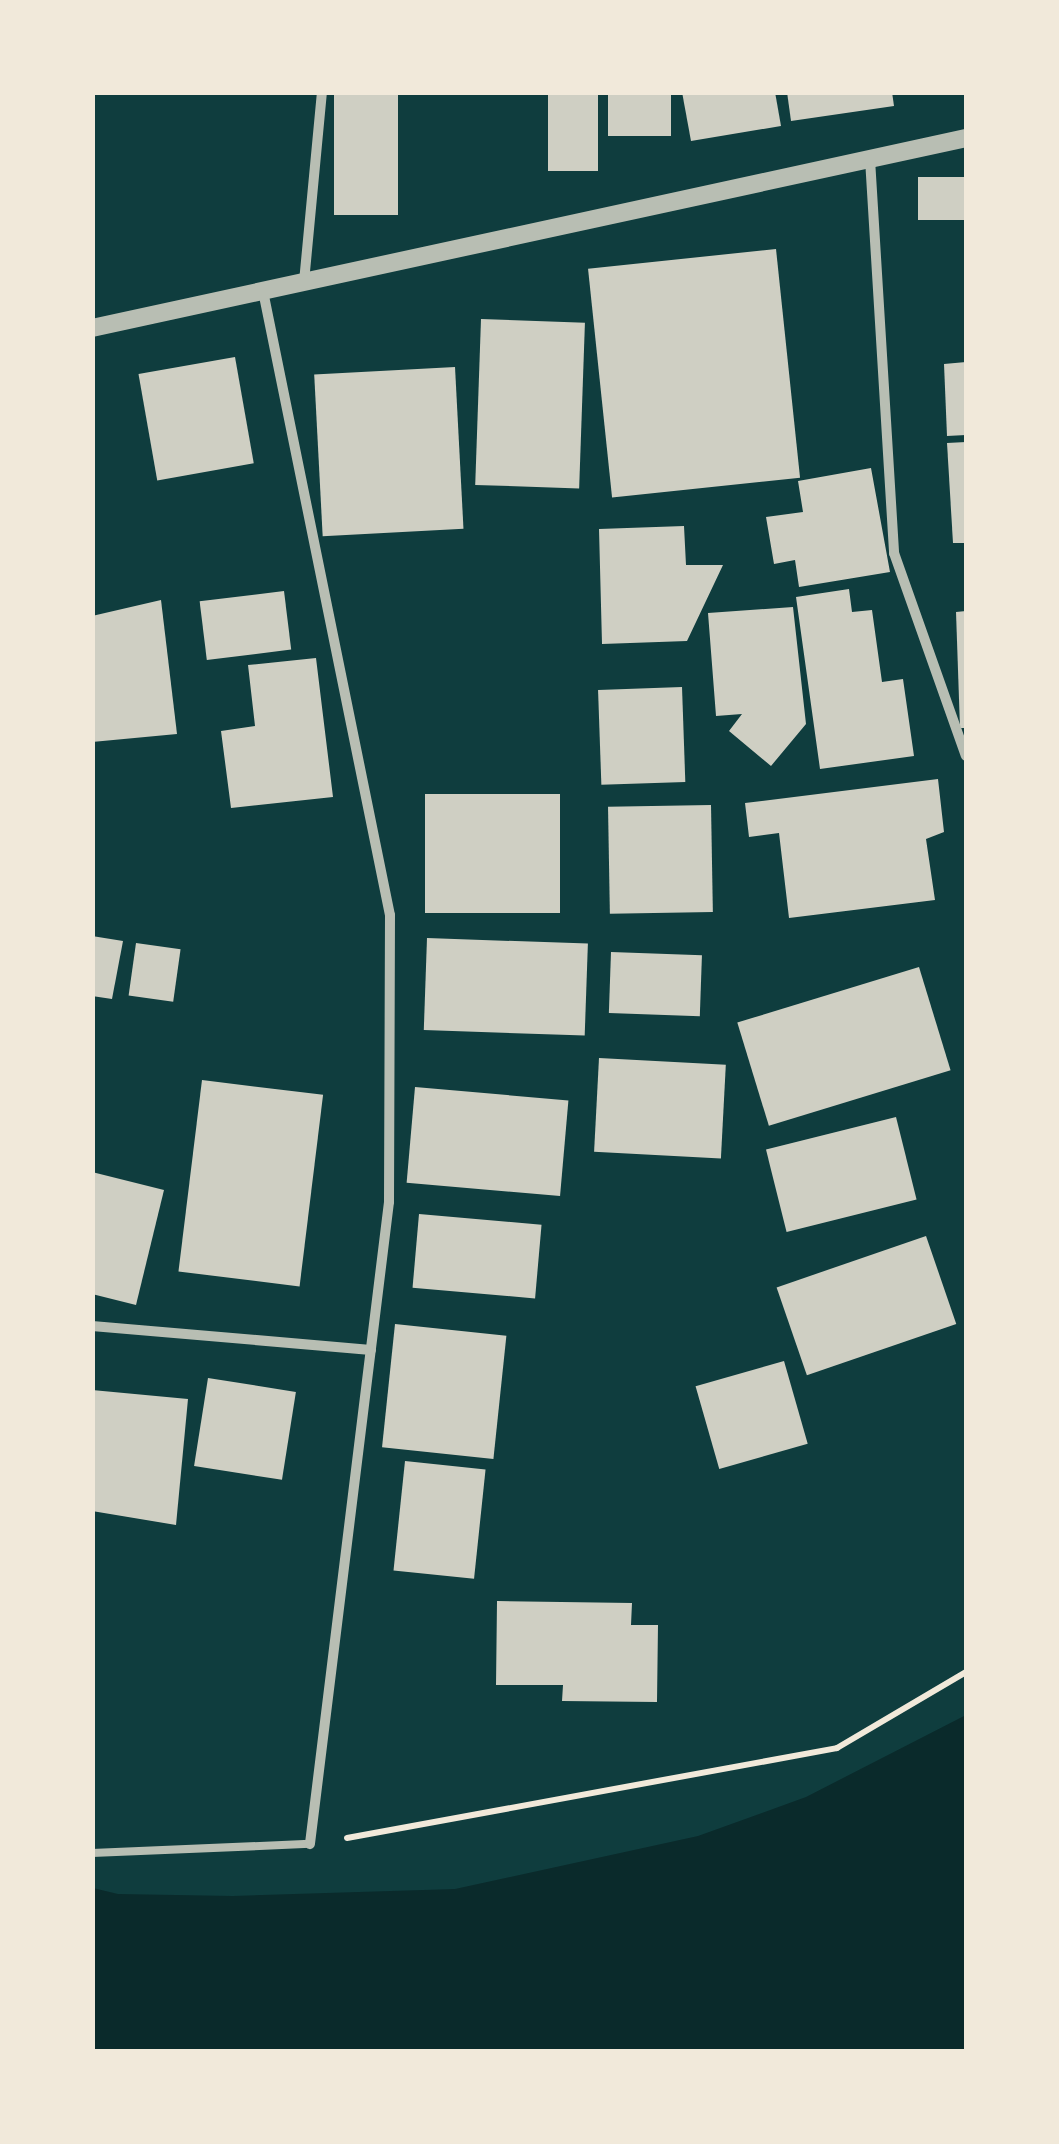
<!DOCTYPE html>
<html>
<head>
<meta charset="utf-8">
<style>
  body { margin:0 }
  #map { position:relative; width:1059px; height:2144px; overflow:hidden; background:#0f3d3e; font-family:"Golos Text",sans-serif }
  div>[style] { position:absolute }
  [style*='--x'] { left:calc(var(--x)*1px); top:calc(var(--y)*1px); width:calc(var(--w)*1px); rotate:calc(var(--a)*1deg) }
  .water>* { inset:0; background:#0a2a2b }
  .building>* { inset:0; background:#cfcfc3; transform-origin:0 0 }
  .path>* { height:6px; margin:-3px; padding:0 3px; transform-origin:3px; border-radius:3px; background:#f1e9da }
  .service>* { height:8px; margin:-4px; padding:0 4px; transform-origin:4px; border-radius:4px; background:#b8beb3 }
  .minor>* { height:10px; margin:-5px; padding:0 5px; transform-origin:5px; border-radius:5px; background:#b8beb3 }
  .tertiary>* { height:18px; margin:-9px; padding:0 9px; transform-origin:9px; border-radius:9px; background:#b8beb3 }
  span { translate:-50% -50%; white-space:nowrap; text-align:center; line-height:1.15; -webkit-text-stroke:9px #f1e9da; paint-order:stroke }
  .frame { position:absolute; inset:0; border:95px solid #f1e9da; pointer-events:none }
</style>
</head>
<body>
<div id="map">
  <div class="water">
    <i style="clip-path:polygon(966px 1715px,966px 2051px,93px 2051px,93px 1888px,118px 1894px,233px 1896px,455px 1889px,698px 1836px,806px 1797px)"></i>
  </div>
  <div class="building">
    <i style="left:334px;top:92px;width:64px;height:123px"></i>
    <i style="left:548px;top:92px;width:50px;height:79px"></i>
    <i style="left:608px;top:92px;width:63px;height:44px"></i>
    <i style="clip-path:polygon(682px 92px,775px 92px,781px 126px,691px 141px)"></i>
    <i style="clip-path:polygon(787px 92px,892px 92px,894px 106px,791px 121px)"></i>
    <i style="left:966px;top:177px;width:43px;height:48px;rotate:90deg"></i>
    <i style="left:776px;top:249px;width:230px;height:189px;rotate:84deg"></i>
    <i style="left:481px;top:319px;width:104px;height:166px;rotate:2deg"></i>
    <i style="left:235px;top:357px;width:108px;height:98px;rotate:80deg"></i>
    <i style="clip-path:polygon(966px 362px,966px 435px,947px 436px,944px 364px)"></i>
    <i style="left:455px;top:367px;width:162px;height:141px;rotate:87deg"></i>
    <i style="clip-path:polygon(966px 442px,966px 543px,953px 543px,947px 443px)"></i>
    <i style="clip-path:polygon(871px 468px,890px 572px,799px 587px,795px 560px,774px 564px,766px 517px,803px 512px,798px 481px)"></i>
    <i style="clip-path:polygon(684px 526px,686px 565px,723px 565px,687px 641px,602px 644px,599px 529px)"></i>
    <i style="clip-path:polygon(849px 589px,852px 612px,872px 610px,882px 682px,903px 679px,914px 756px,820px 769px,796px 597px)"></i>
    <i style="left:284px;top:591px;width:59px;height:85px;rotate:83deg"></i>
    <i style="clip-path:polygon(161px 600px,177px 734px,92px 742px,92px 616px)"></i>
    <i style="clip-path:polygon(793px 607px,806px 724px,771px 766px,729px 731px,742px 714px,716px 716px,708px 613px)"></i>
    <i style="clip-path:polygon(966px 611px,966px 728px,960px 728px,956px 612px)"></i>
    <i style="clip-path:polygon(316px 658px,333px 797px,231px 808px,221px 731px,255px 726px,248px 665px)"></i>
    <i style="left:682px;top:687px;width:95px;height:84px;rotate:88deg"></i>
    <i style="clip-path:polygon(938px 779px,944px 832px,926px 839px,935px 900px,789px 918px,779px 833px,749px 837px,745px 803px)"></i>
    <i style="left:425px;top:794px;width:135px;height:119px"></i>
    <i style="left:711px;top:805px;width:107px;height:103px;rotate:89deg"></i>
    <i style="clip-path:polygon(92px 936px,123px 941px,112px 999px,92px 996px)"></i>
    <i style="left:427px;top:938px;width:161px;height:92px;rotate:2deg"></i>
    <i style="left:136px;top:943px;width:45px;height:53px;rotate:8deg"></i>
    <i style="left:611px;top:952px;width:91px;height:61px;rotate:2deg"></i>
    <i style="left:919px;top:967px;width:108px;height:190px;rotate:73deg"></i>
    <i style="left:599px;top:1058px;width:127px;height:94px;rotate:3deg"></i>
    <i style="left:202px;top:1080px;width:122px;height:193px;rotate:7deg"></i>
    <i style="left:415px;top:1087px;width:154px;height:96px;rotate:5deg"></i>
    <i style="left:896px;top:1117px;width:85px;height:134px;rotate:76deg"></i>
    <i style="clip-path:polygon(92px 1172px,164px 1190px,136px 1305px,92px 1294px)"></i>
    <i style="left:419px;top:1214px;width:123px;height:74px;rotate:5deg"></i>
    <i style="left:926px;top:1236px;width:93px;height:158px;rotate:71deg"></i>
    <i style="left:395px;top:1324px;width:112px;height:124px;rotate:6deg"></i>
    <i style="left:784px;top:1361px;width:86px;height:92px;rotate:74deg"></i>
    <i style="left:208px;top:1378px;width:89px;height:89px;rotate:9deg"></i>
    <i style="clip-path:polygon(92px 1390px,188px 1399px,176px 1525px,92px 1511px)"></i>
    <i style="left:405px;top:1461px;width:81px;height:110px;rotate:6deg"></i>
    <i style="clip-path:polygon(497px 1601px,632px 1603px,631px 1625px,658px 1625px,657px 1702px,562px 1701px,563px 1685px,496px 1685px)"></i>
  </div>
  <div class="path">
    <i style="--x:347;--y:1838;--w:498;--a:-10.4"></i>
    <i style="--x:837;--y:1748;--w:150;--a:-30.5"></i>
  </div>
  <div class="service">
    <i style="--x:92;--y:1853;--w:218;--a:-2.4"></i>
  </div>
  <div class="minor">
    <i style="--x:870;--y:159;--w:395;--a:86.5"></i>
    <i style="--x:894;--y:553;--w:215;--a:70.5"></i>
    <i style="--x:304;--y:282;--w:191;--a:-84.6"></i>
    <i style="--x:263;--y:291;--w:637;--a:78.5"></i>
    <i style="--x:390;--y:915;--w:287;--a:90.2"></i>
    <i style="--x:389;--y:1202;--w:647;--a:97.02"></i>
    <i style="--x:92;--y:1326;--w:280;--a:4.9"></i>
  </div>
  <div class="tertiary">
    <i style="--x:92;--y:328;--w:894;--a:-12.26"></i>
  </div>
  <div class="frame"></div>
</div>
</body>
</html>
